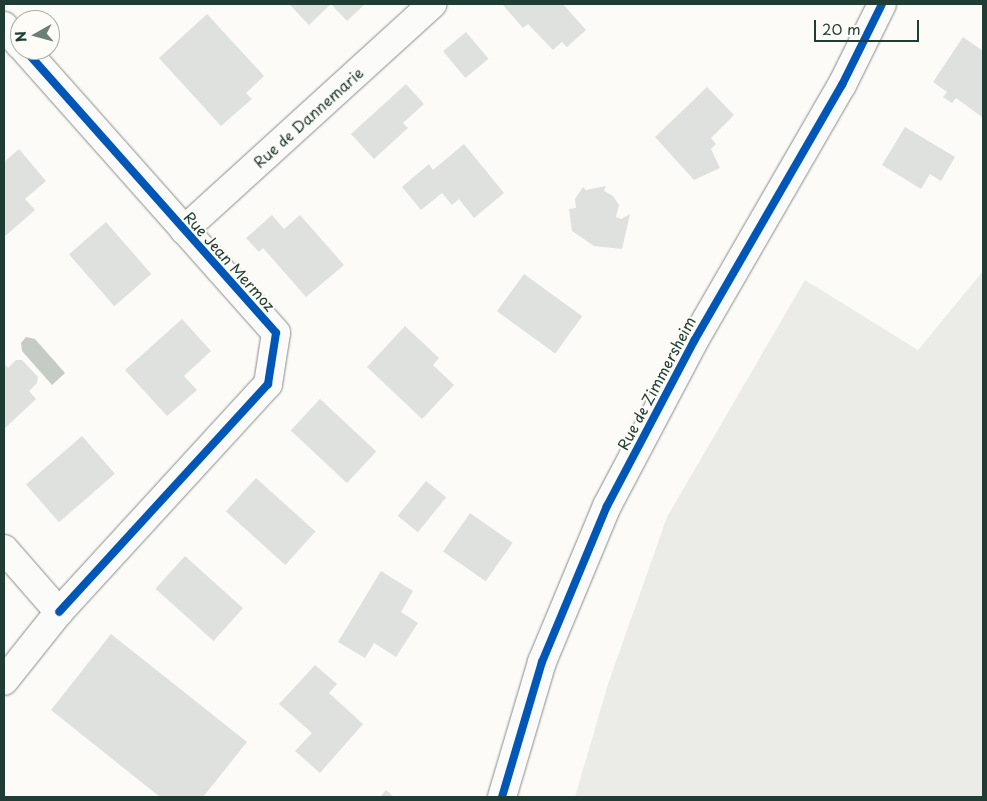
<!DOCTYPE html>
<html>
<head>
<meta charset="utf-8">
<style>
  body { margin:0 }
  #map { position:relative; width:987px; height:801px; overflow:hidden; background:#fcfbf8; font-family:"Playpen Sans",sans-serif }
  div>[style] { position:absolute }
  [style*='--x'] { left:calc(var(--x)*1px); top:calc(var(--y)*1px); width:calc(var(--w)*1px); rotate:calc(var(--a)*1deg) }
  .green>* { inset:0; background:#ebece8 }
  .water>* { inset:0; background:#c5ccc6 }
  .building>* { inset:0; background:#dfe1de; transform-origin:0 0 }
  .roads { filter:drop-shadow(0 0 1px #888d8a) drop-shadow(0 0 1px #888d8a) }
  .minor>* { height:28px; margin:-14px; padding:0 14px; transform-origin:14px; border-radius:14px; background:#fbfbf9 }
  .major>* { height:28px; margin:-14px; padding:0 14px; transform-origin:14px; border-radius:14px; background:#fbfbf9 }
  .cycleway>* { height:8px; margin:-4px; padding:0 4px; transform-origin:4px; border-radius:4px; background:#0057b8 }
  span { translate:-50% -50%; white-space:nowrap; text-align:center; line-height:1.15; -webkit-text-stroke:4px #fdfcf7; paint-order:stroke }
  .street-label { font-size:15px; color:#1f3d34 }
  .frame { position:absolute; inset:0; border:5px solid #1f3d34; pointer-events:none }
  .north { position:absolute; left:10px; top:10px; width:50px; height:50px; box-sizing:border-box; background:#fdfcf7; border:1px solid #a4b0a9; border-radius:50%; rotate:263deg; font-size:14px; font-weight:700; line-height:20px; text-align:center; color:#1f3d34 }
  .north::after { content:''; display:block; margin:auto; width:18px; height:22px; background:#6c8079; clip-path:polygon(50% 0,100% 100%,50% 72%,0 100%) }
  .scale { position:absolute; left:814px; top:20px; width:105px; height:22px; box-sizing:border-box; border:2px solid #1f3d34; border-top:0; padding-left:6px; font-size:15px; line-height:18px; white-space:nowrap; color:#1f3d34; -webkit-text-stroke:4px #fdfcf7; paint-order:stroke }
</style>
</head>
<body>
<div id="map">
  <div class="green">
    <i style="clip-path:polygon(983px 271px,983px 797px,575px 797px,608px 684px,667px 517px,805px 280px,918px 350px)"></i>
  </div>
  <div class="water">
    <i style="clip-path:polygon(26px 337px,35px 339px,65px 373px,52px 385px,22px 351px,21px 343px)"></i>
  </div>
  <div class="building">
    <i style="clip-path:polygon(289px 4px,331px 4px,309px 25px)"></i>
    <i style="clip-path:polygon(331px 4px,365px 4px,347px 21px)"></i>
    <i style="clip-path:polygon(502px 4px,563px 4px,586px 30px,567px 47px,562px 42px,553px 50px,528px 24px,523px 28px)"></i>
    <i style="clip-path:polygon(207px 14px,264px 76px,246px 93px,252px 99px,221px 126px,159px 58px)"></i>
    <i style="left:466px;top:32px;width:35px;height:30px;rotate:50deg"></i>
    <i style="clip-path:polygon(963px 37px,983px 51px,982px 117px,956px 98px,952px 103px,943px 97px,947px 92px,933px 82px)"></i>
    <i style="clip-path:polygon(406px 84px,424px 104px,403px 123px,408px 128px,374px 159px,351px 134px)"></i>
    <i style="clip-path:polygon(707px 87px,734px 115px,711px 138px,716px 144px,711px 149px,720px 168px,694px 180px,655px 137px)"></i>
    <i style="clip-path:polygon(905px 127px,955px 157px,941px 181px,930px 174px,921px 189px,882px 165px)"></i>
    <i style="clip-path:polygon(464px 144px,504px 193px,474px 218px,459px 199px,452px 205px,442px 193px,421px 210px,402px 187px,429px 164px,433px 170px)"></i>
    <i style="clip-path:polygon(19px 149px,46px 181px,25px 199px,35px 210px,4px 237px,4px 162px)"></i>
    <i style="clip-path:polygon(606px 186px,604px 191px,613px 196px,619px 205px,616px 217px,621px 219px,630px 214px,622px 249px,594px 246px,572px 231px,569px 209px,576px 208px,575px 199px,583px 187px,586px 190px)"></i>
    <i style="clip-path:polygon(272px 215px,284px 229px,300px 215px,344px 265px,306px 297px,263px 248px,259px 252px,246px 238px)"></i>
    <i style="left:106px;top:222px;width:69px;height:49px;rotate:49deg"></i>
    <i style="left:524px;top:274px;width:72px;height:46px;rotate:36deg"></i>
    <i style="clip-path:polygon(182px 319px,211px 351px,184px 376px,197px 390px,167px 416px,125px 370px)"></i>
    <i style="clip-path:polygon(405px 326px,439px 358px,433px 365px,454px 385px,422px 419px,367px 367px)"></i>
    <i style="clip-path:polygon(16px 360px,22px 360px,38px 377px,37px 383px,29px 391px,36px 399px,4px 429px,4px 363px,8px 368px)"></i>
    <i style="left:320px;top:399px;width:77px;height:43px;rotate:43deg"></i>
    <i style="left:82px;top:436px;width:50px;height:74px;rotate:49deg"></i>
    <i style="left:256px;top:478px;width:80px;height:45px;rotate:42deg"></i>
    <i style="left:426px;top:481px;width:26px;height:45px;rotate:39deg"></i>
    <i style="left:470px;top:513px;width:52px;height:47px;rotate:35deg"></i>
    <i style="left:185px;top:556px;width:78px;height:44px;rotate:42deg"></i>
    <i style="clip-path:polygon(381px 571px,413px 591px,401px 612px,418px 623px,396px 657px,374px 643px,365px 658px,338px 642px)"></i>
    <i style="clip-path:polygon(111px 634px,247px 742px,203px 797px,160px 797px,51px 710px)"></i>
    <i style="clip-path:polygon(315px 665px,337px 684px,329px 693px,363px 724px,320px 773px,295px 751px,312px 733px,279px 704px)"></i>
    <i style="clip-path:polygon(386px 790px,394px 797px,380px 797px)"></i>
  </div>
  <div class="roads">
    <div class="minor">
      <i style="--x:4;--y:26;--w:25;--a:50"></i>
      <i style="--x:25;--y:50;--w:378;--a:48.4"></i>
      <i style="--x:276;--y:333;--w:52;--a:98.9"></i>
      <i style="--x:268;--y:384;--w:309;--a:132.5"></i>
      <i style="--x:184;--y:230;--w:336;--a:-42.3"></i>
      <i style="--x:4;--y:549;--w:84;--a:48.9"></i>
      <i style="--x:59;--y:612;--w:88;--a:128.6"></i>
    </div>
    <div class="major">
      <i style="--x:502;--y:797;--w:141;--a:-73.5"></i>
      <i style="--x:542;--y:662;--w:169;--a:-67.4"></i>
      <i style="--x:607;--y:506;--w:187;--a:-62.2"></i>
      <i style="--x:694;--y:341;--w:296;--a:-60"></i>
      <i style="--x:842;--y:85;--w:90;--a:-63.7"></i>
    </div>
  </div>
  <div class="cycleway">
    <i style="--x:25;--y:50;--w:378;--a:48.4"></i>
    <i style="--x:276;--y:333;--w:52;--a:98.9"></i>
    <i style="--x:268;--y:384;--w:309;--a:132.5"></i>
    <i style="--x:502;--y:797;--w:141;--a:-73.5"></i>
    <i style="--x:542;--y:662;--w:169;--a:-67.4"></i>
    <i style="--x:607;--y:506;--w:187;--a:-62.2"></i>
    <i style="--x:694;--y:341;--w:296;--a:-60"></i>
    <i style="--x:842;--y:85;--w:90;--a:-63.7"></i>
  </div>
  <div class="street-label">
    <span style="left:308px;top:117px;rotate:-42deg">Rue de Dannemarie</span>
    <span style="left:230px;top:261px;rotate:48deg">Rue Jean Mermoz</span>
    <span style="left:656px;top:383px;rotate:-62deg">Rue de Zimmersheim</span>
  </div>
  <div class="frame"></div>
  <div class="north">N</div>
  <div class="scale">20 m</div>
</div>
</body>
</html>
